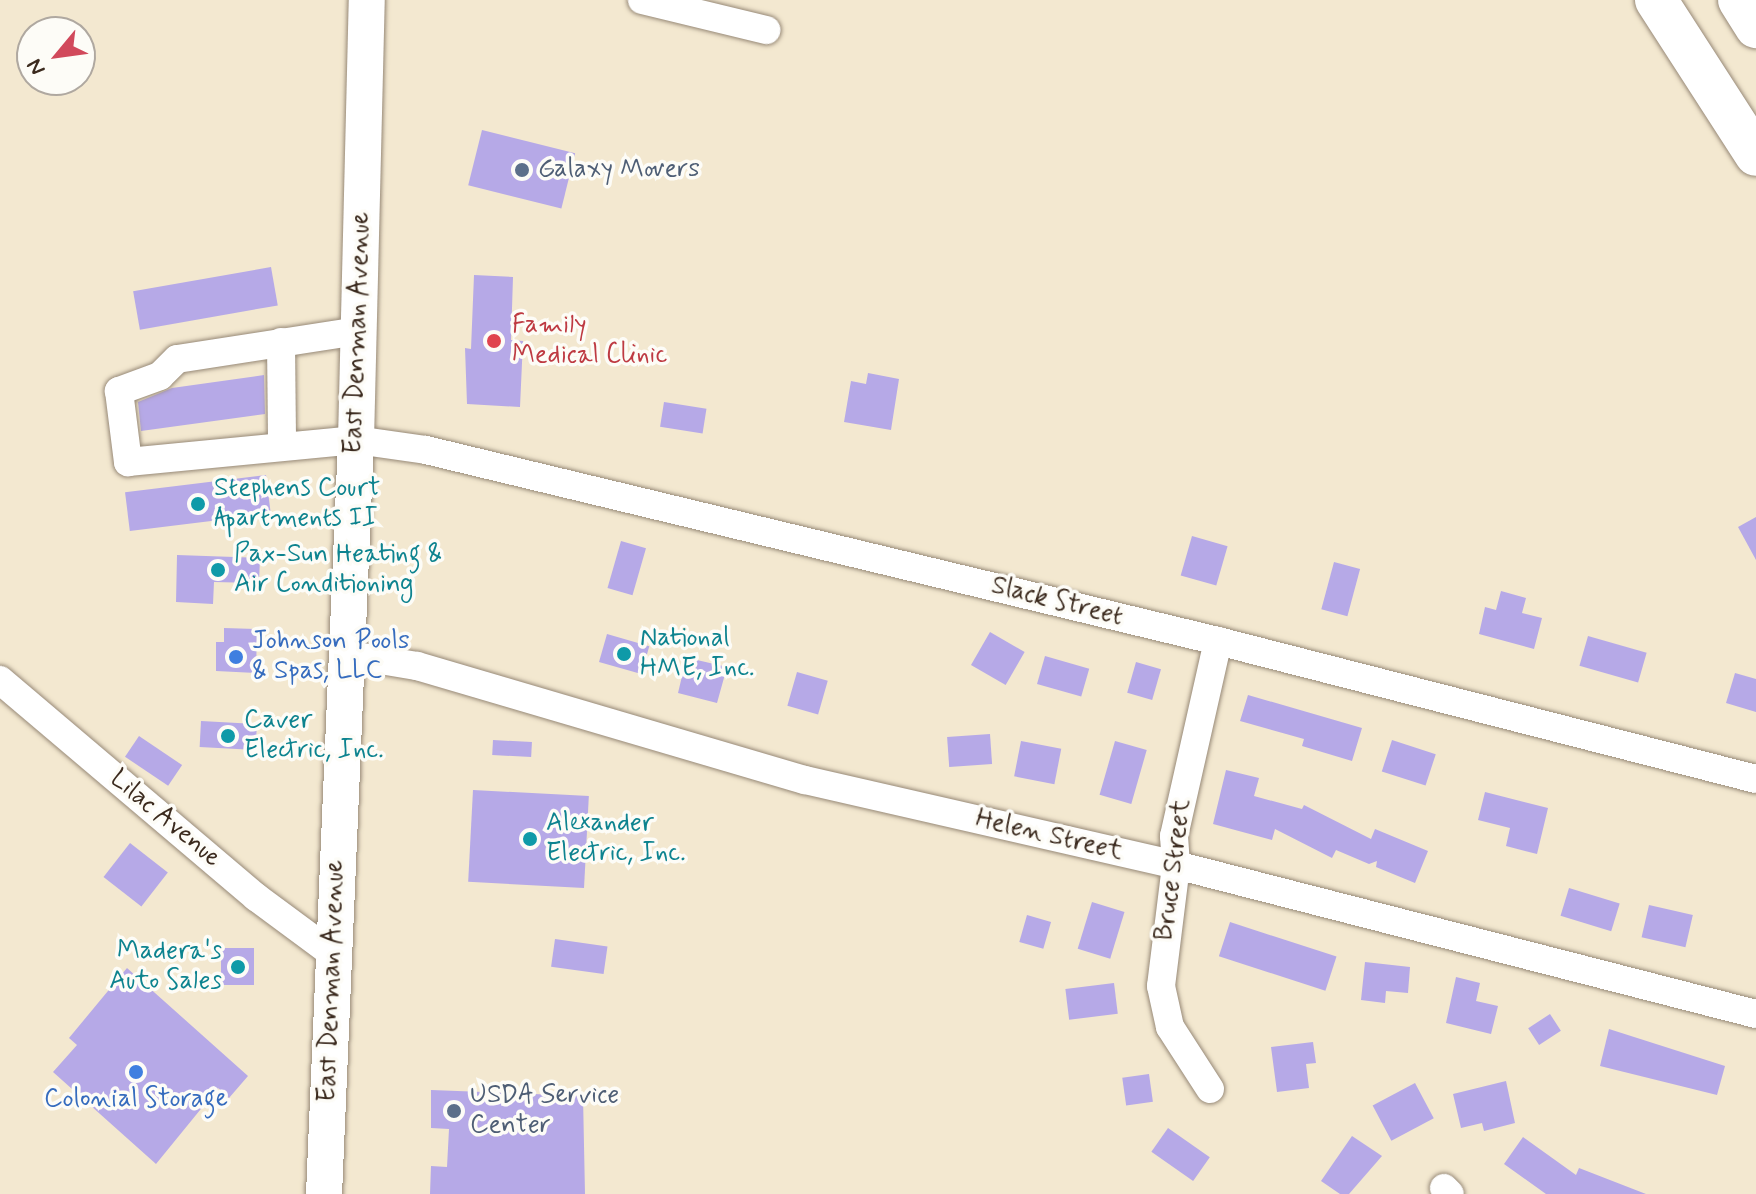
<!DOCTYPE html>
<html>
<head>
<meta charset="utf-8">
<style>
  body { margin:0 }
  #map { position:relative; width:1756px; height:1194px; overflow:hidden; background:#f3e8d0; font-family:Mynerve,sans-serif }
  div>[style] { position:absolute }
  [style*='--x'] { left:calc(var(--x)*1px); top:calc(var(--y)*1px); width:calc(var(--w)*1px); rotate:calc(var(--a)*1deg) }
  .building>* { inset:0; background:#b6a9e7; transform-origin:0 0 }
  .roads { filter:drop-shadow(0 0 2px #978977) drop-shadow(0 0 2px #978977) }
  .minor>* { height:28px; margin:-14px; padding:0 14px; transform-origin:14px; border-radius:14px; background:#fff }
  .major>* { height:36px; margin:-18px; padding:0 18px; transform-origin:18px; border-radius:18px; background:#fff }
  .highway>* { height:42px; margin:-21px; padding:0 21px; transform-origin:21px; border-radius:21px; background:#fff }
  .dots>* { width:22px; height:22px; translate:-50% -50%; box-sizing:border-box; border:4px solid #fdfcf7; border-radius:50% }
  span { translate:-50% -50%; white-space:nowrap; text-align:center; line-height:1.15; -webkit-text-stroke:7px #fdfcf7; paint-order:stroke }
  .service-label { font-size:26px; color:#4e5e75 }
  .left { translate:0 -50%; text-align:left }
  .health-label { font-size:26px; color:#be3a42 }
  .street-label { font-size:26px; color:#3b2a1e }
  .culture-label { font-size:26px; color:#0d838f }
  .right { translate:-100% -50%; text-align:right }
  .shop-label { font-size:26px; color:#366cbe }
  .north { position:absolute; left:16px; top:16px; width:80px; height:80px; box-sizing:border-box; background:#fdfcf7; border:2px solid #afa8a0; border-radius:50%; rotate:241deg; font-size:22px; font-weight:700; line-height:32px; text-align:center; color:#3b2a1e }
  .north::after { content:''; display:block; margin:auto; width:28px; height:36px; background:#d1495b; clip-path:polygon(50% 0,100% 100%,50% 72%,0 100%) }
</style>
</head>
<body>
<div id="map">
  <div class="building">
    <i style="left:482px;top:130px;width:96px;height:57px;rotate:14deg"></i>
    <i style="left:271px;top:267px;width:39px;height:140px;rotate:80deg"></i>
    <i style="clip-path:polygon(474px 275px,513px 277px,511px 340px,523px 341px,520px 407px,467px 404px,465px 348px,471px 349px)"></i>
    <i style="clip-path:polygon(868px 373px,899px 379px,891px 430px,844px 422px,851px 381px,866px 384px)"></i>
    <i style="clip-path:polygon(264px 375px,265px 414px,141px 431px,138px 402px,172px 388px)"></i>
    <i style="left:664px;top:402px;width:43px;height:25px;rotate:9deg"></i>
    <i style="left:266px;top:475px;width:39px;height:142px;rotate:83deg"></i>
    <i style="clip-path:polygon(1756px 517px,1756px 560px,1738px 527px)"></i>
    <i style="left:1192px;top:536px;width:37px;height:41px;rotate:16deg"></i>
    <i style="left:621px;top:541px;width:26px;height:49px;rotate:16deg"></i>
    <i style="clip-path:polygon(177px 555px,260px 558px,259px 583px,214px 582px,213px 604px,176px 602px)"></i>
    <i style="left:1334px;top:562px;width:27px;height:49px;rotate:15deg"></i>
    <i style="clip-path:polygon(1501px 591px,1526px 598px,1522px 613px,1542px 618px,1534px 649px,1479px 634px,1485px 607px,1496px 610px)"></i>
    <i style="clip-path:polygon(224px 628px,257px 629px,256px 673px,216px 671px,216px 642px,224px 642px)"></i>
    <i style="left:990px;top:632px;width:40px;height:38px;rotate:30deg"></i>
    <i style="left:607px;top:634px;width:44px;height:29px;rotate:16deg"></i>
    <i style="left:1588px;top:636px;width:61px;height:31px;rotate:16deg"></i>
    <i style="left:1045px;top:656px;width:46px;height:29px;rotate:16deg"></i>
    <i style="clip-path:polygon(697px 660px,727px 667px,717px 703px,678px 693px,683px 672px,693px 674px)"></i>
    <i style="left:1136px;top:662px;width:26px;height:32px;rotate:16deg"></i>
    <i style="left:797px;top:672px;width:32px;height:35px;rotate:16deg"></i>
    <i style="clip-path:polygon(1735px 673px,1756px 679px,1756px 712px,1726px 703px)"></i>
    <i style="clip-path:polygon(1248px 695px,1362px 728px,1352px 761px,1302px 746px,1304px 739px,1240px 721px)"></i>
    <i style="left:201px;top:721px;width:56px;height:26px;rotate:3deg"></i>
    <i style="left:990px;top:734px;width:30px;height:43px;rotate:86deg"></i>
    <i style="left:139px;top:736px;width:52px;height:25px;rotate:34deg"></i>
    <i style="left:493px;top:740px;width:39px;height:15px;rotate:3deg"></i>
    <i style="left:1392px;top:740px;width:46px;height:33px;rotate:18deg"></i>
    <i style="left:1021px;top:741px;width:41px;height:36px;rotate:11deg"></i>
    <i style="left:1115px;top:741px;width:33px;height:56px;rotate:16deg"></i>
    <i style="clip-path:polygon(1226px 770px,1259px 778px,1254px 796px,1302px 809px,1304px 805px,1371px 839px,1375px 829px,1428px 851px,1415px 883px,1376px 867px,1377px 861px,1369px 864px,1336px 850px,1332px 858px,1275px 829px,1272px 840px,1213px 824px)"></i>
    <i style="left:473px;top:790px;width:116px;height:92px;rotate:3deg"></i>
    <i style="clip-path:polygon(1485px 792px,1548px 808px,1537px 854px,1506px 846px,1510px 828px,1478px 820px)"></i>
    <i style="left:130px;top:843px;width:48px;height:43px;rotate:38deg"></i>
    <i style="left:1569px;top:888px;width:53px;height:29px;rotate:17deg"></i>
    <i style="left:1092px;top:902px;width:34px;height:49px;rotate:17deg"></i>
    <i style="left:1649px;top:905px;width:45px;height:33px;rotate:13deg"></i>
    <i style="left:1027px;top:915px;width:25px;height:28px;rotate:16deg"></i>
    <i style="left:1230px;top:922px;width:112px;height:36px;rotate:18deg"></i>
    <i style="left:555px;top:939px;width:53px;height:28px;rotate:8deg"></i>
    <i style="left:221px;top:948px;width:33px;height:37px"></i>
    <i style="clip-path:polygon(1365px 962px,1410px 967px,1408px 993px,1386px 991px,1385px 1003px,1361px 1000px)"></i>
    <i style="clip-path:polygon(127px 968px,248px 1076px,229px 1098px,218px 1088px,156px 1164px,53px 1072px,77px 1045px,69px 1038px)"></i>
    <i style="clip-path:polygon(1456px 977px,1480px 983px,1476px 1001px,1498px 1006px,1491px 1034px,1446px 1023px)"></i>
    <i style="left:1114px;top:983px;width:31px;height:49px;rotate:83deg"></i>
    <i style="left:1550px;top:1014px;width:20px;height:26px;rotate:57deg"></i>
    <i style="clip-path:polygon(1609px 1029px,1725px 1066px,1717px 1095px,1600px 1066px)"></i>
    <i style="clip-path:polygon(1313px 1042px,1316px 1063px,1306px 1064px,1309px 1088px,1277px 1092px,1271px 1047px)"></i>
    <i style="left:1149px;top:1074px;width:28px;height:27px;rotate:82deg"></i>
    <i style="clip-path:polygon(1506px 1081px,1515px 1123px,1484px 1131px,1482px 1123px,1461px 1128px,1453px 1094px)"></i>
    <i style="left:1415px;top:1083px;width:40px;height:48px;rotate:62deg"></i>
    <i style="clip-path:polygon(431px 1090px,583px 1096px,585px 1194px,430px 1194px,431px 1166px,447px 1167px,449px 1129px,431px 1128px)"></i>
    <i style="left:1168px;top:1128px;width:51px;height:29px;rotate:35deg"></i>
    <i style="clip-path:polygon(1352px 1136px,1382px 1156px,1349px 1194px,1340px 1194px,1321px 1181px)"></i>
    <i style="clip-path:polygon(1523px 1137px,1576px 1175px,1579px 1168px,1646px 1194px,1546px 1194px,1504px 1164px)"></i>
  </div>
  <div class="roads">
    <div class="minor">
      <i style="--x:642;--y:0;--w:128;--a:13.6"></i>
      <i style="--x:358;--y:331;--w:183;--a:171.2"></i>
      <i style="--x:177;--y:359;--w:24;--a:135"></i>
      <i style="--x:160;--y:376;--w:44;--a:159.9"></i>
      <i style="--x:119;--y:391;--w:72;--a:82.8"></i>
      <i style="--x:128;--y:462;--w:229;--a:-5.5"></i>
      <i style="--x:356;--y:440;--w:71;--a:8.1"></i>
      <i style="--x:426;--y:450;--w:815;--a:13.56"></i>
      <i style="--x:1218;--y:641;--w:555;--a:14.39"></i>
      <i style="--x:281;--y:342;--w:101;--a:89.4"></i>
      <i style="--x:345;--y:654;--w:73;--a:9.5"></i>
      <i style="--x:417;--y:666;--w:404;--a:16.4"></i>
      <i style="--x:805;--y:780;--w:381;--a:12.9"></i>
      <i style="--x:1176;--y:865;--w:599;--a:14.41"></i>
      <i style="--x:0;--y:680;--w:336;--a:40.3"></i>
      <i style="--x:256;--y:897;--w:96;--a:36.5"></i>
      <i style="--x:1210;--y:1089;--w:74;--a:-122.8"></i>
      <i style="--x:1170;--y:1027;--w:42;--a:-102.4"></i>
      <i style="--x:1161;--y:986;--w:122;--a:-82.9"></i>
      <i style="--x:1176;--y:865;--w:29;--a:-94"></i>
      <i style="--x:1174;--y:836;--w:200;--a:-77.3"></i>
      <i style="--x:1444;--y:1188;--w:8;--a:45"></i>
    </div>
    <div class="major">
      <i style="--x:324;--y:1194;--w:755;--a:-87.57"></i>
      <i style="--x:356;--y:440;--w:440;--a:-88.6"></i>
    </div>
    <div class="highway">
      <i style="--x:1656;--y:0;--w:184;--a:57.2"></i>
      <i style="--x:1739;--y:0;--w:32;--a:58"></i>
    </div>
  </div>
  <div class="dots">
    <i style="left:522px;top:170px;background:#5c6f8a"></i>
    <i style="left:494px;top:341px;background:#e0444e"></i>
    <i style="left:198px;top:504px;background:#0f9aa8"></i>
    <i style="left:218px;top:570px;background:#0f9aa8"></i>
    <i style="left:624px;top:654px;background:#0f9aa8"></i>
    <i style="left:236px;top:657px;background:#3f7fe0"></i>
    <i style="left:228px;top:736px;background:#0f9aa8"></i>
    <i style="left:530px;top:839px;background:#0f9aa8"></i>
    <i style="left:238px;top:967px;background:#0f9aa8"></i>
    <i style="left:136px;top:1072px;background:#3f7fe0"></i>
    <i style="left:454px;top:1111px;background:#5c6f8a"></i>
  </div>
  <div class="service-label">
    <span class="left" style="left:538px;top:170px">Galaxy Movers</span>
    <span class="left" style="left:470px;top:1111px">USDA Service<br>Center</span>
  </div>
  <div class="health-label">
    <span class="left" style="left:512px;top:341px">Family<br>Medical Clinic</span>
  </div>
  <div class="street-label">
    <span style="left:358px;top:333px;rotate:-88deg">East Denman Avenue</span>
    <span style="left:1057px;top:602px;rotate:14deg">Slack Street</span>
    <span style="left:165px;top:819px;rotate:40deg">Lilac Avenue</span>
    <span style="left:1049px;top:836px;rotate:13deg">Helen Street</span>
    <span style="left:1174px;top:870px;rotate:-83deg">Bruce Street</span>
    <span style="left:332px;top:981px;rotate:-88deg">East Denman Avenue</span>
  </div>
  <div class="culture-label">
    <span class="left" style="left:214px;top:504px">Stephens Court<br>Apartments II</span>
    <span class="left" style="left:234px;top:570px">Pax-Sun Heating &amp;<br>Air Conditioning</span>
    <span class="left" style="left:640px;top:654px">National<br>HME, Inc.</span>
    <span class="left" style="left:244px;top:736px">Caver<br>Electric, Inc.</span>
    <span class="left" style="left:546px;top:839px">Alexander<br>Electric, Inc.</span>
    <span class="right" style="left:222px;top:967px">Madera's<br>Auto Sales</span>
  </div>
  <div class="shop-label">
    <span class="left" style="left:252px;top:657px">Johnson Pools<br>&amp; Spas, LLC</span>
    <span style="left:136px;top:1100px">Colonial Storage</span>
  </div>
  <div class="north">N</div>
</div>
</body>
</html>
